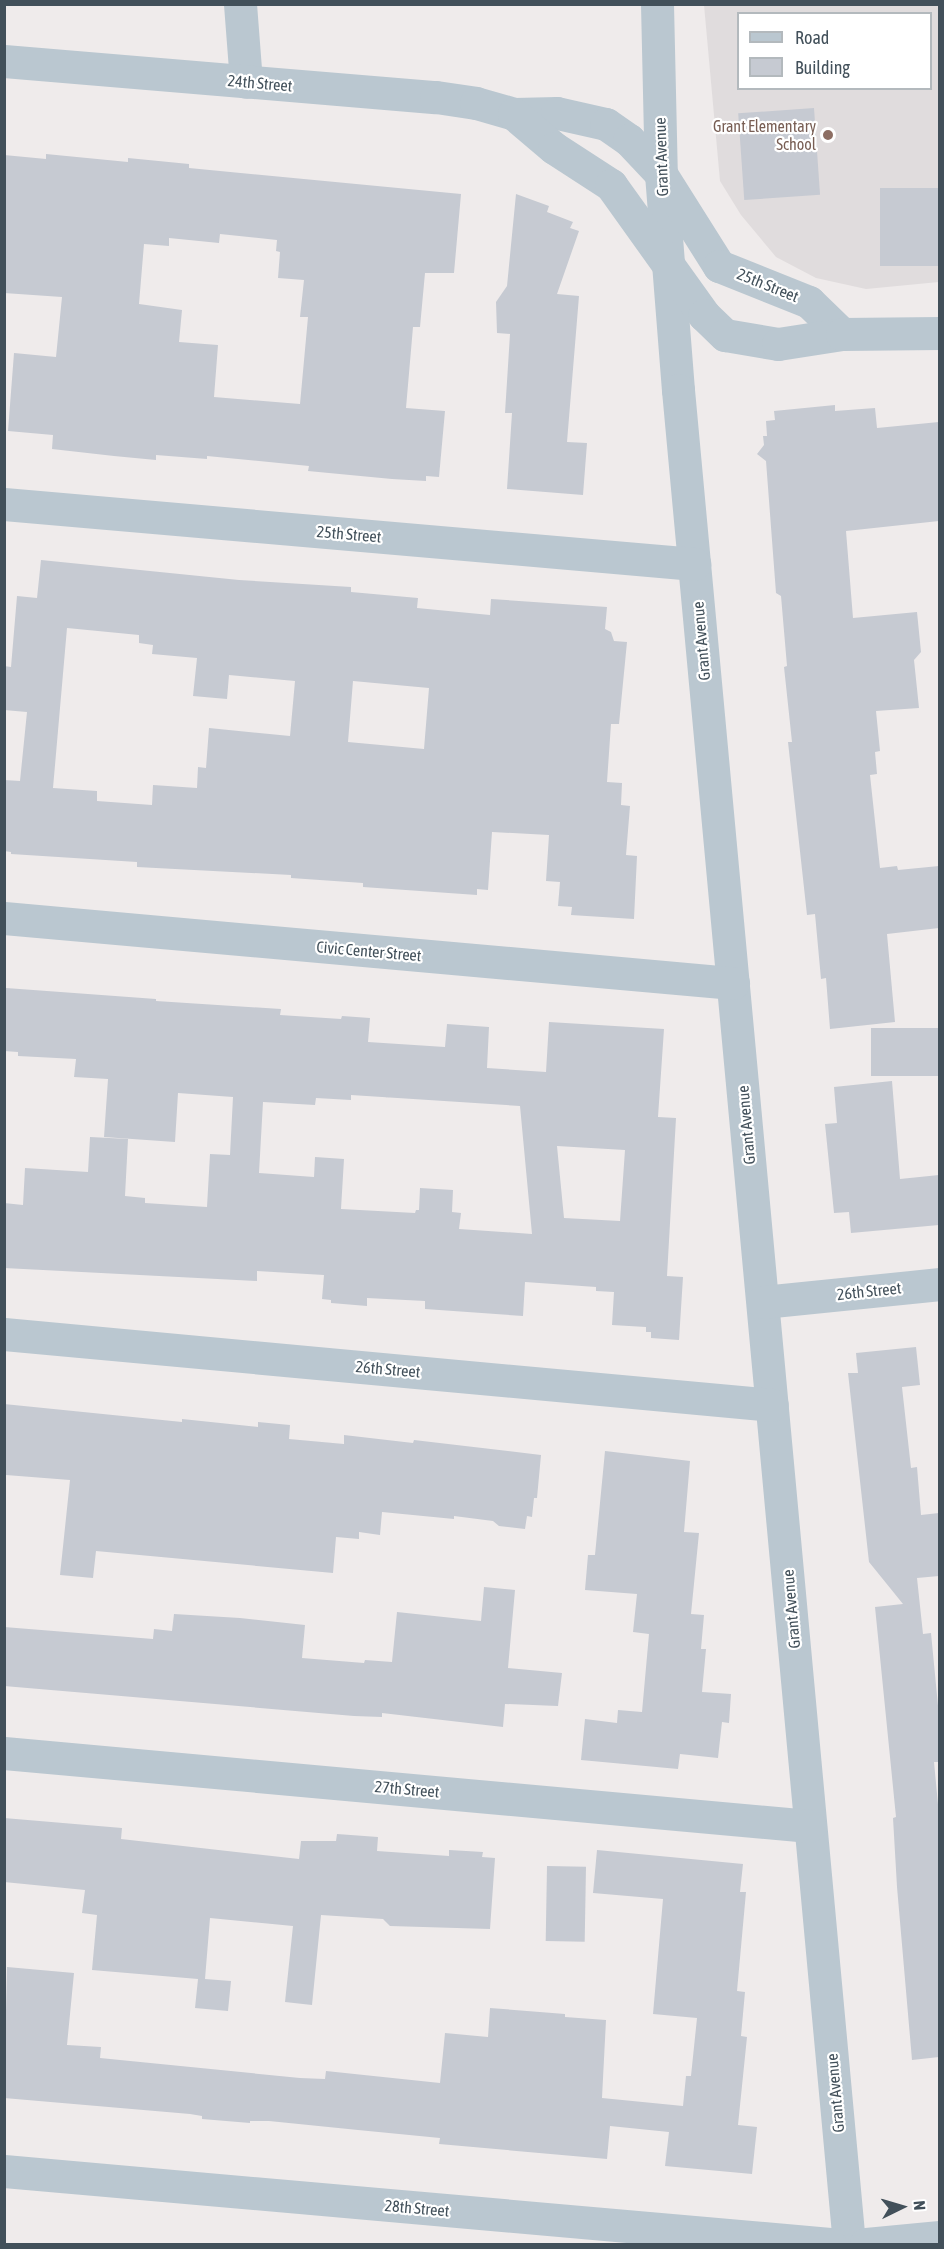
<!DOCTYPE html>
<html>
<head>
<meta charset="utf-8">
<style>
  body { margin:0 }
  #map { position:relative; width:944px; height:2249px; overflow:hidden; background:#efebeb; font-family:"Asap Condensed",sans-serif }
  div>[style] { position:absolute }
  [style*='--x'] { left:calc(var(--x)*1px); top:calc(var(--y)*1px); width:calc(var(--w)*1px); rotate:calc(var(--a)*1deg) }
  .education>* { inset:0; background:#e0dcdd }
  .building>* { inset:0; background:#c6cad2; transform-origin:0 0 }
  .street>* { height:33px; margin:-16.5px; padding:0 16.5px; transform-origin:16.5px; border-radius:16.5px; background:#bac7d0 }
  .dots>* { width:16px; height:16px; translate:-50% -50%; box-sizing:border-box; border:3px solid #fff; border-radius:50% }
  span { translate:-50% -50%; white-space:nowrap; text-align:center; line-height:1.15; -webkit-text-stroke:4.5px #fff; paint-order:stroke }
  .street-label { font-size:16px; color:#42505a }
  .education-label { font-size:16px; color:#785e54 }
  .right { translate:-100% -50%; text-align:right }
  .frame { position:absolute; inset:0; border:6px solid #42505a; pointer-events:none }
  .legend { position:absolute; left:737px; top:12px; width:195px; height:78px; box-sizing:border-box; background:#fff; border:2px solid #b3b9bd; margin:0; padding:8px 10px; list-style:none; font-size:18px; color:#42505a }
  .legend li { display:flex; align-items:center; gap:12px; height:30px }
  .legend b { width:30px; border:2px solid #b3b9bd }
  .north { position:absolute; left:872px; top:2177px; width:60px; height:60px; -webkit-text-stroke:4px #fff; paint-order:stroke; rotate:85deg; font-size:16px; font-weight:700; line-height:24px; text-align:center; color:#42505a }
  .north::after { content:''; display:block; margin:auto; width:21px; height:27px; background:#42505a; clip-path:polygon(50% 0,100% 100%,50% 72%,0 100%) }
</style>
</head>
<body>
<div id="map">
  <div class="education">
    <i style="clip-path:polygon(evenodd,704px 5px,939px 5px,939px 282px,866px 289px,816px 278px,776px 257px,741px 215px,720px 181px,704px 5px,738px 14px,930px 14px,930px 88px,738px 88px,738px 14px)"></i>
  </div>
  <div class="building">
    <i style="left:814px;top:108px;width:87px;height:76px;rotate:86deg"></i>
    <i style="clip-path:polygon(evenodd,46px 154px,128px 162px,128px 158px,189px 164px,189px 168px,461px 194px,454px 273px,425px 273px,420px 327px,413px 327px,406px 408px,445px 411px,439px 477px,426px 476px,426px 481px,392px 479px,308px 471px,309px 466px,207px 456px,207px 459px,156px 455px,156px 460px,114px 456px,52px 449px,53px 435px,8px 431px,14px 353px,56px 357px,62px 297px,4px 293px,4px 155px,46px 159px,46px 154px,220px 234px,277px 240px,276px 251px,280px 252px,278px 278px,304px 280px,300px 317px,308px 317px,300px 404px,214px 397px,218px 345px,179px 342px,182px 310px,139px 304px,144px 244px,169px 246px,169px 238px,219px 243px,220px 234px)"></i>
    <i style="left:939px;top:188px;width:78px;height:59px;rotate:90deg"></i>
    <i style="clip-path:polygon(516px 194px,549px 206px,547px 212px,573px 222px,570px 228px,579px 231px,557px 294px,579px 296px,567px 442px,587px 443px,583px 495px,507px 489px,512px 413px,505px 413px,510px 334px,497px 333px,496px 302px,507px 286px)"></i>
    <i style="clip-path:polygon(835px 405px,835px 411px,875px 408px,877px 428px,939px 422px,939px 521px,846px 531px,853px 618px,917px 612px,921px 652px,914px 660px,919px 708px,876px 711px,880px 751px,875px 752px,877px 774px,870px 775px,880px 868px,897px 866px,898px 870px,939px 866px,939px 928px,887px 934px,895px 1022px,830px 1029px,826px 978px,821px 979px,815px 914px,807px 915px,788px 742px,792px 742px,784px 667px,787px 666px,781px 596px,776px 593px,766px 461px,757px 454px,764px 445px,763px 436px,767px 436px,766px 421px,775px 420px,774px 411px)"></i>
    <i style="clip-path:polygon(evenodd,41px 560px,239px 580px,351px 587px,351px 592px,418px 598px,417px 608px,490px 615px,491px 599px,607px 607px,605px 629px,611px 632px,614px 641px,627px 642px,619px 724px,611px 724px,607px 782px,622px 783px,621px 805px,630px 806px,626px 855px,637px 856px,634px 919px,571px 915px,572px 907px,558px 906px,560px 882px,546px 881px,549px 835px,492px 832px,488px 890px,477px 889px,477px 895px,363px 887px,363px 883px,291px 878px,291px 875px,137px 867px,137px 862px,11px 854px,11px 852px,4px 851px,4px 780px,20px 781px,27px 712px,4px 710px,4px 666px,11px 667px,17px 596px,37px 598px,41px 560px,67px 628px,139px 635px,139px 643px,153px 645px,152px 654px,197px 658px,193px 696px,227px 699px,229px 675px,295px 681px,290px 736px,209px 728px,206px 768px,198px 767px,197px 788px,153px 785px,152px 805px,97px 801px,97px 791px,53px 788px,67px 628px,41px 560px,353px 681px,429px 688px,424px 749px,348px 742px,353px 681px)"></i>
    <i style="clip-path:polygon(evenodd,6px 988px,156px 999px,156px 1001px,281px 1009px,280px 1015px,341px 1019px,342px 1016px,370px 1018px,368px 1042px,445px 1047px,447px 1024px,489px 1027px,487px 1068px,546px 1072px,549px 1022px,664px 1029px,658px 1117px,676px 1118px,667px 1276px,683px 1277px,679px 1340px,651px 1338px,651px 1332px,646px 1332px,646px 1327px,612px 1325px,614px 1292px,596px 1291px,596px 1287px,525px 1282px,523px 1316px,425px 1309px,425px 1301px,367px 1298px,367px 1306px,331px 1303px,331px 1300px,322px 1299px,324px 1275px,257px 1271px,257px 1281px,4px 1268px,4px 1203px,23px 1205px,25px 1168px,88px 1172px,90px 1137px,128px 1139px,125px 1196px,145px 1198px,145px 1203px,207px 1207px,210px 1154px,230px 1155px,233px 1097px,178px 1093px,175px 1142px,104px 1137px,108px 1079px,74px 1077px,76px 1059px,18px 1056px,18px 1052px,4px 1051px,6px 988px,351px 1095px,520px 1106px,532px 1234px,459px 1229px,461px 1213px,452px 1212px,453px 1190px,420px 1188px,419px 1210px,416px 1210px,415px 1213px,341px 1209px,344px 1159px,315px 1157px,314px 1177px,259px 1173px,263px 1102px,315px 1105px,316px 1098px,351px 1100px,351px 1095px,6px 988px,557px 1146px,625px 1150px,620px 1221px,564px 1218px,557px 1146px)"></i>
    <i style="left:939px;top:1028px;width:48px;height:68px;rotate:90deg"></i>
    <i style="clip-path:polygon(892px 1081px,900px 1179px,939px 1175px,939px 1225px,851px 1233px,849px 1212px,834px 1213px,825px 1124px,837px 1123px,834px 1087px)"></i>
    <i style="clip-path:polygon(916px 1347px,920px 1385px,902px 1387px,911px 1468px,917px 1467px,921px 1515px,939px 1513px,939px 1576px,917px 1578px,923px 1634px,931px 1633px,939px 1716px,939px 1762px,934px 1762px,939px 1815px,939px 2057px,912px 2060px,897px 1887px,893px 1818px,896px 1817px,875px 1607px,903px 1604px,869px 1562px,848px 1373px,858px 1373px,856px 1353px)"></i>
    <i style="clip-path:polygon(4px 1404px,182px 1422px,182px 1419px,258px 1427px,258px 1422px,290px 1425px,289px 1439px,344px 1444px,344px 1435px,413px 1443px,414px 1440px,541px 1455px,537px 1498px,534px 1498px,532px 1517px,527px 1516px,525px 1529px,499px 1526px,493px 1521px,454px 1516px,454px 1519px,382px 1512px,380px 1535px,359px 1532px,359px 1539px,336px 1537px,333px 1573px,96px 1551px,93px 1578px,60px 1575px,70px 1480px,6px 1475px)"></i>
    <i style="clip-path:polygon(605px 1451px,690px 1461px,684px 1532px,699px 1533px,691px 1614px,704px 1615px,701px 1649px,706px 1649px,702px 1692px,731px 1694px,729px 1723px,722px 1722px,718px 1758px,680px 1754px,678px 1769px,581px 1760px,585px 1719px,617px 1723px,618px 1710px,642px 1712px,649px 1634px,633px 1632px,637px 1594px,585px 1590px,588px 1555px,595px 1555px)"></i>
    <i style="clip-path:polygon(484px 1587px,515px 1590px,508px 1668px,562px 1673px,558px 1706px,505px 1704px,503px 1727px,382px 1713px,382px 1717px,354px 1716px,4px 1686px,4px 1627px,153px 1639px,154px 1629px,172px 1631px,174px 1614px,240px 1618px,305px 1625px,302px 1658px,364px 1663px,365px 1660px,392px 1662px,397px 1612px,481px 1621px)"></i>
    <i style="clip-path:polygon(4px 1818px,122px 1828px,121px 1839px,299px 1859px,301px 1841px,336px 1841px,337px 1834px,378px 1837px,377px 1851px,449px 1856px,449px 1850px,483px 1852px,482px 1857px,495px 1858px,490px 1929px,390px 1926px,383px 1919px,321px 1915px,312px 2005px,285px 2002px,293px 1926px,210px 1918px,205px 1979px,231px 1981px,228px 2011px,195px 2008px,198px 1979px,92px 1970px,97px 1915px,82px 1913px,85px 1890px,4px 1882px)"></i>
    <i style="clip-path:polygon(597px 1850px,743px 1864px,740px 1892px,746px 1892px,737px 1991px,745px 1992px,741px 2036px,747px 2037px,738px 2125px,757px 2127px,752px 2174px,665px 2166px,669px 2132px,610px 2126px,607px 2159px,439px 2144px,440px 2138px,358px 2130px,269px 2121px,250px 2121px,250px 2123px,202px 2119px,202px 2116px,190px 2114px,4px 2098px,7px 1967px,74px 1973px,67px 2045px,101px 2047px,100px 2058px,300px 2078px,325px 2079px,326px 2071px,440px 2083px,445px 2033px,488px 2037px,490px 2008px,565px 2014px,565px 2017px,606px 2020px,602px 2098px,683px 2106px,686px 2076px,691px 2076px,697px 2018px,653px 2014px,663px 1899px,593px 1893px)"></i>
    <i style="left:547px;top:1866px;width:39px;height:75px;rotate:1deg"></i>
  </div>
  <div class="street">
    <i style="--x:240;--y:4;--w:78;--a:85.6"></i>
    <i style="--x:657;--y:4;--w:170;--a:88.7"></i>
    <i style="--x:661;--y:174;--w:217;--a:85.5"></i>
    <i style="--x:678;--y:390;--w:1862;--a:84.73"></i>
    <i style="--x:4;--y:61;--w:433;--a:4.8"></i>
    <i style="--x:436;--y:97;--w:40;--a:8.5"></i>
    <i style="--x:476;--y:103;--w:40;--a:16"></i>
    <i style="--x:514;--y:114;--w:43;--a:-1.3"></i>
    <i style="--x:557;--y:113;--w:50;--a:12.7"></i>
    <i style="--x:606;--y:124;--w:28;--a:35"></i>
    <i style="--x:629;--y:140;--w:47;--a:46.7"></i>
    <i style="--x:661;--y:174;--w:109;--a:57.8"></i>
    <i style="--x:719;--y:266;--w:97;--a:21.8"></i>
    <i style="--x:809;--y:302;--w:46;--a:44.1"></i>
    <i style="--x:514;--y:114;--w:52;--a:40.4"></i>
    <i style="--x:554;--y:148;--w:68;--a:33"></i>
    <i style="--x:611;--y:185;--w:160;--a:54.4"></i>
    <i style="--x:704;--y:315;--w:29;--a:44"></i>
    <i style="--x:725;--y:335;--w:54;--a:9.6"></i>
    <i style="--x:778;--y:344;--w:65;--a:-8.9"></i>
    <i style="--x:842;--y:334;--w:98;--a:-0.6"></i>
    <i style="--x:4;--y:504;--w:693;--a:4.97"></i>
    <i style="--x:4;--y:918;--w:732;--a:5.1"></i>
    <i style="--x:763;--y:1302;--w:178;--a:-5.8"></i>
    <i style="--x:4;--y:1334;--w:771;--a:5.28"></i>
    <i style="--x:4;--y:1753;--w:809;--a:5.18"></i>
    <i style="--x:4;--y:2171;--w:829;--a:5.05"></i>
    <i style="--x:866;--y:2244;--w:74;--a:-5.4"></i>
  </div>
  <div class="dots">
    <i style="left:828px;top:135px;background:#8d6e63"></i>
  </div>
  <div class="street-label">
    <span style="left:260px;top:83px;rotate:5deg">24th Street</span>
    <span style="left:661px;top:157px;rotate:-92deg">Grant Avenue</span>
    <span style="left:768px;top:285px;rotate:22deg">25th Street</span>
    <span style="left:349px;top:534px;rotate:5deg">25th Street</span>
    <span style="left:701px;top:641px;rotate:-95deg">Grant Avenue</span>
    <span style="left:369px;top:951px;rotate:5deg">Civic Center Street</span>
    <span style="left:746px;top:1125px;rotate:-95deg">Grant Avenue</span>
    <span style="left:869px;top:1291px;rotate:-6deg">26th Street</span>
    <span style="left:388px;top:1369px;rotate:5deg">26th Street</span>
    <span style="left:791px;top:1609px;rotate:-95deg">Grant Avenue</span>
    <span style="left:407px;top:1789px;rotate:5deg">27th Street</span>
    <span style="left:835px;top:2093px;rotate:-95deg">Grant Avenue</span>
    <span style="left:417px;top:2208px;rotate:5deg">28th Street</span>
  </div>
  <div class="education-label">
    <span class="right" style="left:816px;top:135px">Grant Elementary<br>School</span>
  </div>
  <div class="frame"></div>
  <ul class="legend">
  <li><b style="height:8px;background:#bac7d0"></b>Road</li>
  <li><b style="height:16px;background:#c6cad2"></b>Building</li>
  </ul>
  <div class="north">N</div>
</div>
</body>
</html>
